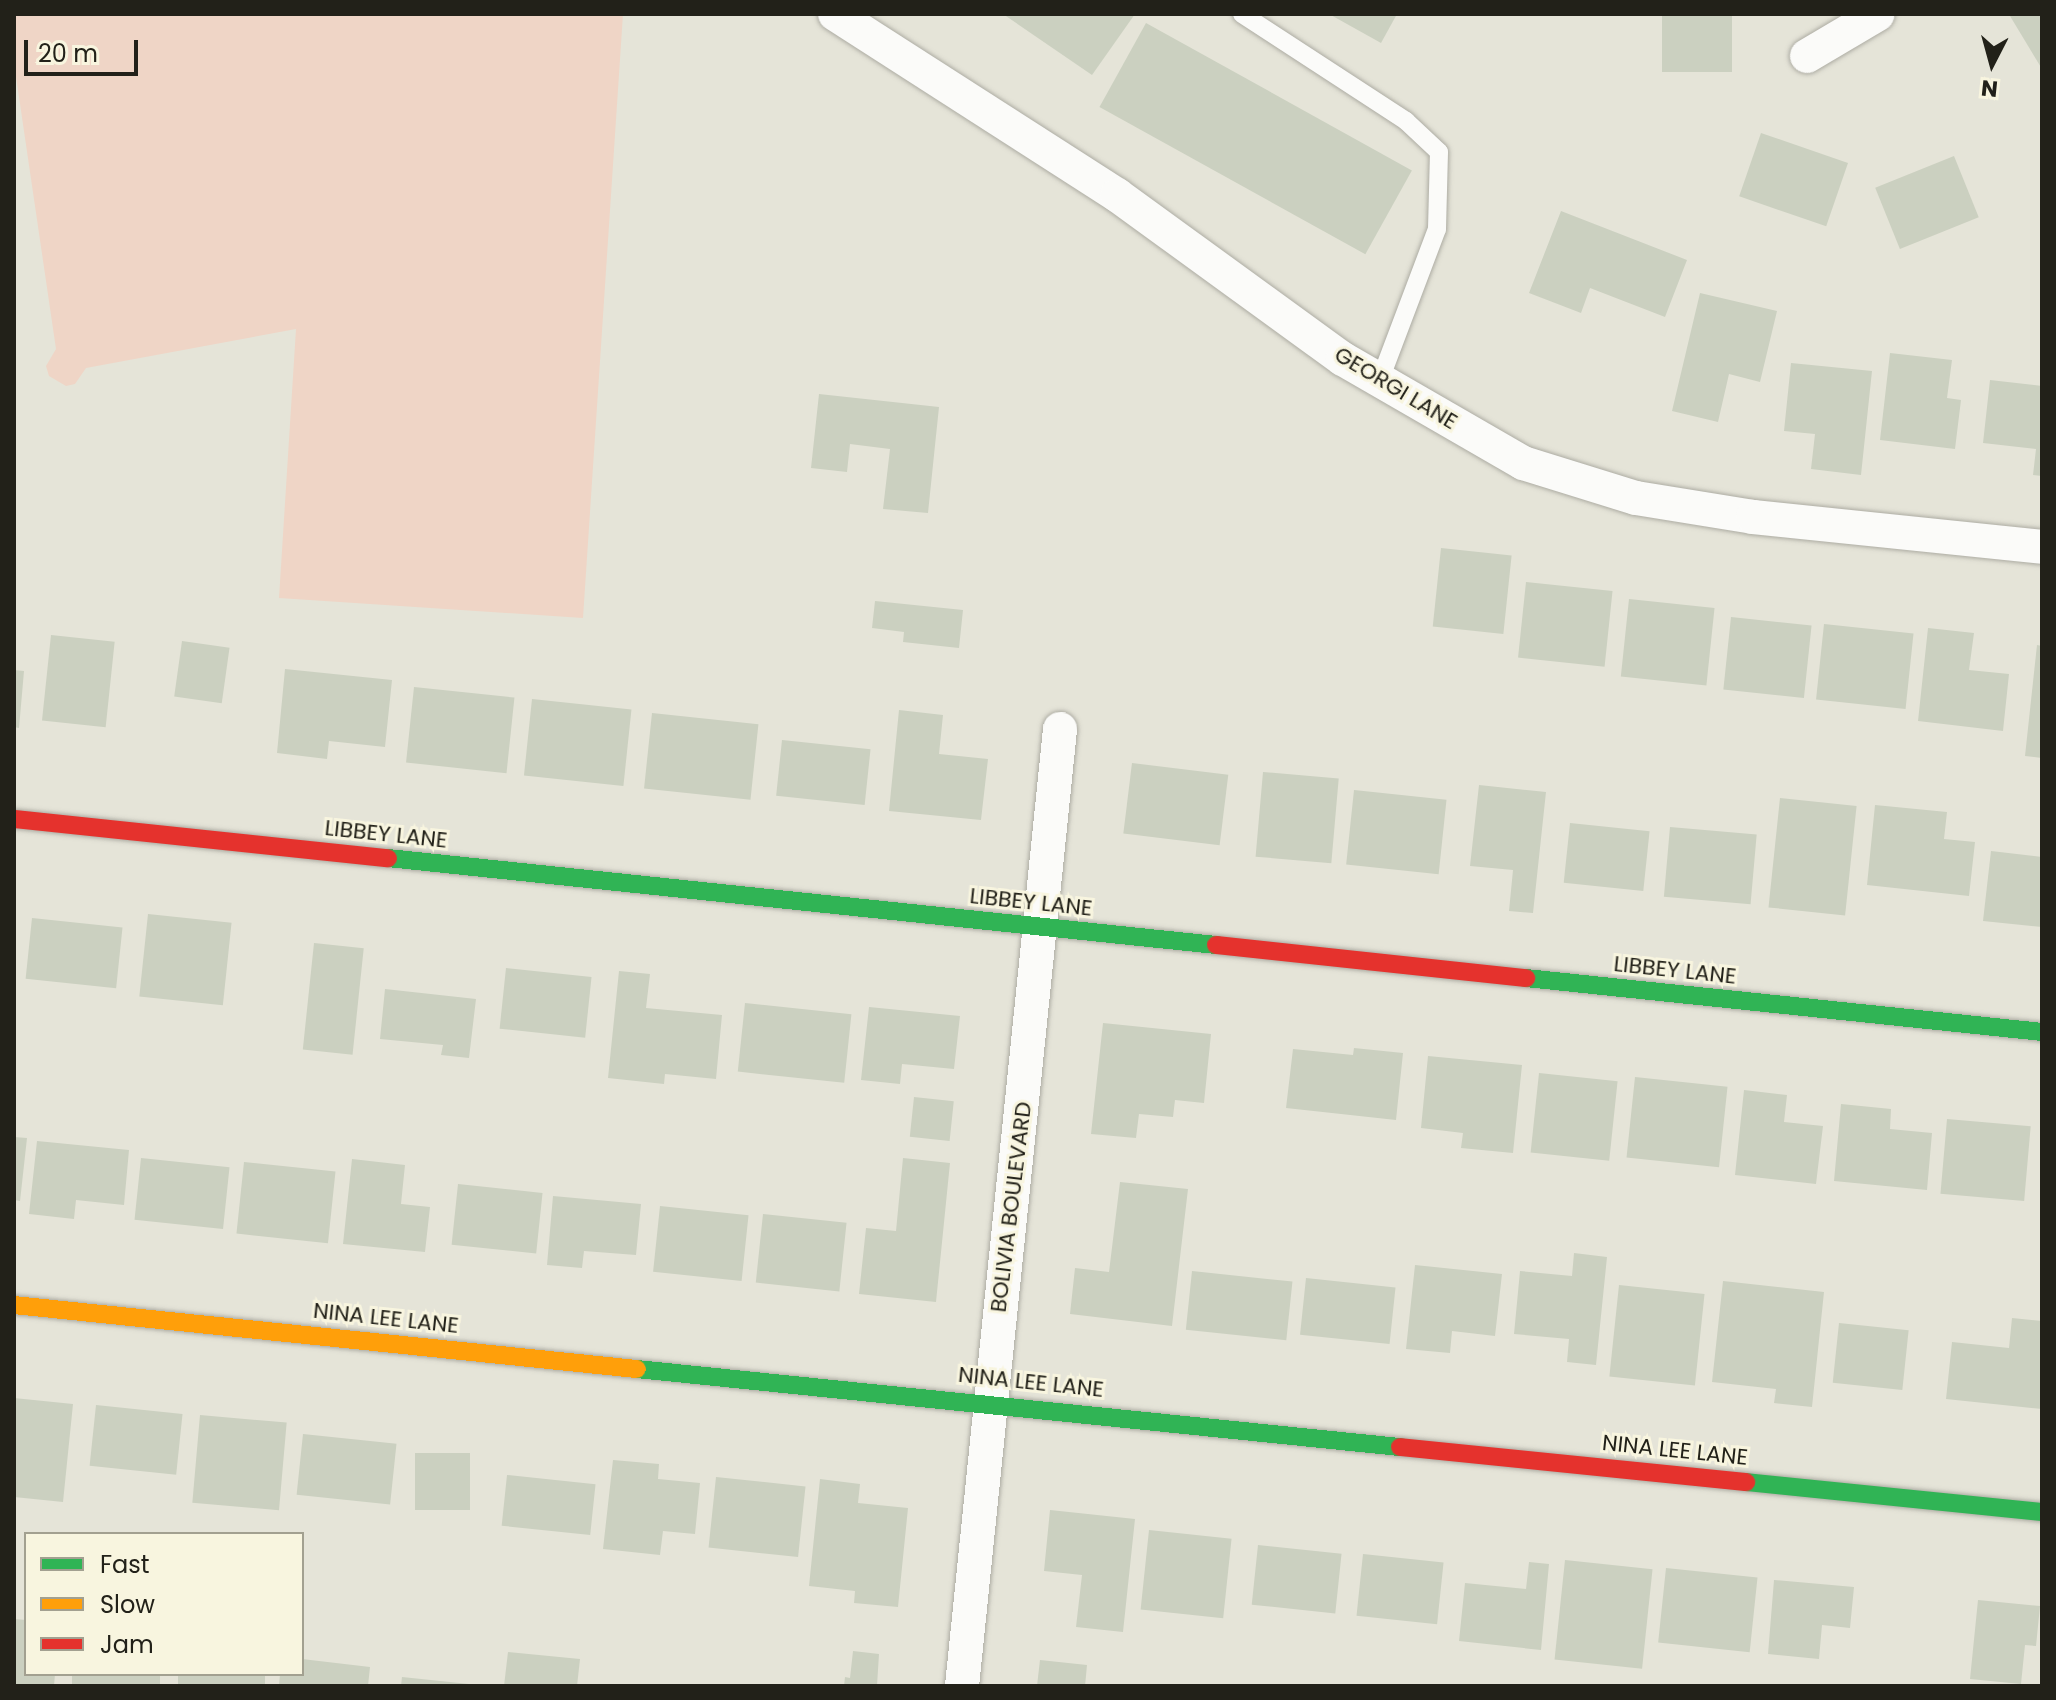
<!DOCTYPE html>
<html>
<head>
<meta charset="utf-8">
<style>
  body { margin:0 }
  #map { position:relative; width:2056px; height:1700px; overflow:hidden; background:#e5e4d8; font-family:Poppins,sans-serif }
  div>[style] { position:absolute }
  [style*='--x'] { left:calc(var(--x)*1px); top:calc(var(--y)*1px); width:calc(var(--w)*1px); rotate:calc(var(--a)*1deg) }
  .green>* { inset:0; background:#efd5c6 }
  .building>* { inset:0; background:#cbd0c0; transform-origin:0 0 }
  .roads { filter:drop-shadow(0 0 2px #adaca3) drop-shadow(0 0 2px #adaca3) }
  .lane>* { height:18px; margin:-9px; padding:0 9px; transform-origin:9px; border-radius:9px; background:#fbfbf9 }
  .street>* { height:34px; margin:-17px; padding:0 17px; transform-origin:17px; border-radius:17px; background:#fbfbf9 }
  .fast>* { height:18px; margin:-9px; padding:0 9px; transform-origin:9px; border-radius:9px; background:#30b455 }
  .slow>* { height:18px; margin:-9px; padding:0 9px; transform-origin:9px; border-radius:9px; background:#ff9f0a }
  .jam>* { height:18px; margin:-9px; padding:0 9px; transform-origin:9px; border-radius:9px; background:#e5322d }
  span { translate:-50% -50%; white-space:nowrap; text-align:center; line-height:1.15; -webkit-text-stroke:6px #f8f5df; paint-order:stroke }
  .street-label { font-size:22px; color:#222119 }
  .frame { position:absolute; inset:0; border:16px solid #222119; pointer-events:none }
  .legend { position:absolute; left:24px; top:1532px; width:280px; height:144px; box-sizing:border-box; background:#f8f5df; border:2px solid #a2a090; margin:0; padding:10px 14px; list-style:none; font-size:24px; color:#222119 }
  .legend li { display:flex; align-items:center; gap:16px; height:40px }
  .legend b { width:40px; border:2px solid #a2a090 }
  .north { position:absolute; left:1952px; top:24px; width:80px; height:80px; -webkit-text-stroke:6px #f8f5df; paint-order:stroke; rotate:186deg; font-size:22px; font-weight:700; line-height:32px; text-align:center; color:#222119 }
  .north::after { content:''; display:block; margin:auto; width:28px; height:36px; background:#222119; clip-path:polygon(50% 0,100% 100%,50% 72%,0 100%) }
  .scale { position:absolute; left:24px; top:40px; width:114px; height:36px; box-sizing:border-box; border:4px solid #222119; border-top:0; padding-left:10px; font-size:24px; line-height:28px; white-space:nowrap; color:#222119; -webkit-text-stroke:6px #f8f5df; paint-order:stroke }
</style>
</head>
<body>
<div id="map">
  <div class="green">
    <i style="clip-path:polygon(14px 14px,623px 14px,583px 618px,279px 598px,296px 329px,86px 368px,75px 384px,66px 386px,49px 376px,46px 366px,56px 349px,14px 63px)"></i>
  </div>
  <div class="building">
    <i style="clip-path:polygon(1003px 14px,1135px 14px,1092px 75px)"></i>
    <i style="clip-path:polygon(1329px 14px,1397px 14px,1381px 43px)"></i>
    <i style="left:1662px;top:14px;width:70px;height:58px"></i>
    <i style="clip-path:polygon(2015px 14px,2042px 14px,2042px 69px,2010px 16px)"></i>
    <i style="left:1146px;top:23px;width:304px;height:96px;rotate:29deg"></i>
    <i style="left:1761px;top:133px;width:92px;height:67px;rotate:19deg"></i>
    <i style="left:1954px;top:156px;width:66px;height:85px;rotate:68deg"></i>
    <i style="clip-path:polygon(1561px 211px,1687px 260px,1665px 317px,1590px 288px,1581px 313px,1529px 293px)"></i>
    <i style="clip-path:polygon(1700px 293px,1777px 311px,1760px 382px,1729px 374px,1718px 422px,1672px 411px)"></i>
    <i style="clip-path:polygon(1890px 353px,1952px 360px,1947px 398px,1961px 400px,1955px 449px,1880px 440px)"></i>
    <i style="clip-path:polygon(1791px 363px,1872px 371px,1861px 475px,1811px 469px,1815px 434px,1784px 431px)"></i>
    <i style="clip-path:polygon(1990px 380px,2042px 386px,2042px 476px,2033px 475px,2036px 449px,1983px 443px)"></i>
    <i style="clip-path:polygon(819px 394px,939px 407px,928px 513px,883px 509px,890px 449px,850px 444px,847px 472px,811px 468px)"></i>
    <i style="left:1441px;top:548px;width:71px;height:79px;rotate:6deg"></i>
    <i style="left:1526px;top:582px;width:87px;height:76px;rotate:6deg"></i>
    <i style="left:1629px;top:599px;width:86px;height:78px;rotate:6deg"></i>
    <i style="clip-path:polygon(875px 601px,963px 610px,959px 648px,903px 642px,904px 632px,872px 628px)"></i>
    <i style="left:1731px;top:617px;width:81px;height:73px;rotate:6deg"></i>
    <i style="left:1824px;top:624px;width:90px;height:76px;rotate:6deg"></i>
    <i style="clip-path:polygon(1928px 628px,1974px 633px,1969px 670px,2009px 674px,2003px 731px,1918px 721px)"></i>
    <i style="left:51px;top:635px;width:64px;height:86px;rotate:6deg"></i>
    <i style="left:182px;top:641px;width:48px;height:56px;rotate:8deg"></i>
    <i style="clip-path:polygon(2037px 645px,2042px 646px,2042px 758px,2025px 756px)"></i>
    <i style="clip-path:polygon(285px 669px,392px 680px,385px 747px,329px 741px,327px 759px,277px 753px)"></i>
    <i style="clip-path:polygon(14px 670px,24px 671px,19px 728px,14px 727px)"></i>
    <i style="left:414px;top:687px;width:101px;height:76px;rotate:6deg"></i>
    <i style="left:532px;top:699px;width:100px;height:77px;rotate:6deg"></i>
    <i style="clip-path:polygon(899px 710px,943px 715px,939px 754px,988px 759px,981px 820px,889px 811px)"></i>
    <i style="left:652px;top:713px;width:107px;height:76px;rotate:6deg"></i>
    <i style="left:782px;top:740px;width:89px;height:56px;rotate:6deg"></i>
    <i style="left:1132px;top:763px;width:97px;height:71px;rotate:7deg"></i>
    <i style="left:1263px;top:772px;width:76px;height:85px;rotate:5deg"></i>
    <i style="clip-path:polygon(1479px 785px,1546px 792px,1533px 913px,1509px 911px,1513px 870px,1470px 866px)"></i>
    <i style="left:1354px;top:790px;width:93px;height:75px;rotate:6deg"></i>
    <i style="left:1780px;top:798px;width:77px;height:110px;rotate:6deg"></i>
    <i style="clip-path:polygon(1875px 805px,1947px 812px,1944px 839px,1975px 842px,1969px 896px,1867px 885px)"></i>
    <i style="left:1570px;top:823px;width:80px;height:60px;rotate:6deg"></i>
    <i style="left:1670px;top:827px;width:87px;height:70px;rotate:5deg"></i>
    <i style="clip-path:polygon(1991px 851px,2042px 857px,2042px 927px,1983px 921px)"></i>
    <i style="left:148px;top:914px;width:84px;height:83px;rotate:6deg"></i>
    <i style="left:32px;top:918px;width:91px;height:61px;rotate:6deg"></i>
    <i style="left:314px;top:943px;width:50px;height:107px;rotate:6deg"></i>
    <i style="left:506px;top:968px;width:86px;height:61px;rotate:6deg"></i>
    <i style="clip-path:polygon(619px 971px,650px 974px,646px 1008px,722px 1015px,716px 1079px,665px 1074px,664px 1084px,608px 1078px)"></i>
    <i style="clip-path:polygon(385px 989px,476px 999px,469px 1058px,441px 1055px,443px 1045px,380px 1039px)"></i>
    <i style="left:745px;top:1003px;width:107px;height:69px;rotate:6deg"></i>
    <i style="clip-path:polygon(869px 1007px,960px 1016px,954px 1069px,902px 1064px,900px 1084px,861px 1080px)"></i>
    <i style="clip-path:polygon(1103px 1023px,1211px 1034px,1204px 1103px,1175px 1100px,1173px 1117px,1139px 1114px,1136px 1138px,1091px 1134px)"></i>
    <i style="clip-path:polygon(1354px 1048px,1403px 1053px,1396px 1120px,1286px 1108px,1293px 1049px,1353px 1055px)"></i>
    <i style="clip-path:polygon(1428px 1056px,1522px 1065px,1513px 1153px,1461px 1148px,1463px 1133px,1421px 1128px)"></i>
    <i style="left:1539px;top:1073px;width:79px;height:80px;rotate:6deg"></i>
    <i style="left:1635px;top:1077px;width:93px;height:81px;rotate:6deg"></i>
    <i style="clip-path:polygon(1744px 1090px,1787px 1095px,1784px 1122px,1823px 1126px,1816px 1184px,1735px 1175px)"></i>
    <i style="left:914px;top:1097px;width:40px;height:40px;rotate:6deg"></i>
    <i style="clip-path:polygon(1841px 1104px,1891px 1109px,1890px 1129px,1932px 1133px,1927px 1190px,1834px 1181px)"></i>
    <i style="left:1947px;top:1119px;width:84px;height:75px;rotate:5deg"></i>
    <i style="clip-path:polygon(14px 1137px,27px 1138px,20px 1201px,14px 1200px)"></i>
    <i style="clip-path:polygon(37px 1141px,129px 1150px,124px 1205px,76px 1200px,74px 1219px,29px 1214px)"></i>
    <i style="left:141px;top:1158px;width:89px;height:62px;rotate:6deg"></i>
    <i style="clip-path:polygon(903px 1158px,950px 1163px,936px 1302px,859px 1294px,866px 1228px,896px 1231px)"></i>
    <i style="clip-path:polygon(352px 1159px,405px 1165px,401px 1204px,430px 1207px,425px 1252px,343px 1244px)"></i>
    <i style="left:244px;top:1162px;width:92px;height:72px;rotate:6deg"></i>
    <i style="clip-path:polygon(1120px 1182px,1188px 1189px,1172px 1326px,1070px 1314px,1075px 1268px,1109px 1272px)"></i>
    <i style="left:458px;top:1184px;width:85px;height:61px;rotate:6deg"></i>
    <i style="clip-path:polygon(553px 1196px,641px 1204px,636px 1255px,584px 1251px,582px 1268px,547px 1265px)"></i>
    <i style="left:660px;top:1206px;width:89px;height:66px;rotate:6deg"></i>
    <i style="left:763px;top:1214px;width:84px;height:69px;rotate:6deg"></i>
    <i style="clip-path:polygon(1574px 1253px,1607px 1257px,1596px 1365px,1567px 1362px,1569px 1339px,1514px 1334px,1520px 1271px,1572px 1276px)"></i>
    <i style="clip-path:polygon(1415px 1265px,1502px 1274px,1495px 1336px,1452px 1331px,1450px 1353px,1406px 1349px)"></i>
    <i style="left:1192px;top:1271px;width:101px;height:59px;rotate:6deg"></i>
    <i style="left:1306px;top:1278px;width:90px;height:57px;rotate:6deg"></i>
    <i style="clip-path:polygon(1723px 1281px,1824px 1292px,1812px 1407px,1774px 1403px,1776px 1389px,1712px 1382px)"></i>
    <i style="left:1619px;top:1285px;width:86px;height:92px;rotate:6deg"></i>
    <i style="clip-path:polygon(2012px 1318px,2042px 1321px,2042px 1409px,1946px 1399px,1952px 1342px,2009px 1348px)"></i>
    <i style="left:1839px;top:1323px;width:70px;height:60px;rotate:6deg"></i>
    <i style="clip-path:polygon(14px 1398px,73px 1404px,63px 1502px,14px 1497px)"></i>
    <i style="left:96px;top:1405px;width:87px;height:61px;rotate:6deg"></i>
    <i style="left:200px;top:1415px;width:87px;height:88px;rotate:5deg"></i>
    <i style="left:303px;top:1434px;width:94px;height:61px;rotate:6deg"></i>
    <i style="left:415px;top:1453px;width:55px;height:57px"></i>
    <i style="clip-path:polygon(613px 1460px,659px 1464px,658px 1479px,700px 1483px,695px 1534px,663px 1531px,660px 1555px,603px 1549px)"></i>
    <i style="left:507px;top:1475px;width:89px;height:51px;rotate:6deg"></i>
    <i style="left:716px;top:1477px;width:90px;height:71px;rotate:6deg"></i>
    <i style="clip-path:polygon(820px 1479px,860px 1484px,858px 1503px,908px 1508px,898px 1607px,854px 1603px,855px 1591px,809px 1586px)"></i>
    <i style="clip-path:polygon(1050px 1510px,1135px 1519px,1123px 1632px,1076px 1627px,1082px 1575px,1044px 1571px)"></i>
    <i style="left:1149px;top:1530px;width:83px;height:80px;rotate:6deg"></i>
    <i style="left:1258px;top:1545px;width:84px;height:60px;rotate:6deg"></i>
    <i style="left:1363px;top:1554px;width:81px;height:62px;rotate:6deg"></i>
    <i style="left:1565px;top:1560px;width:88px;height:100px;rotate:6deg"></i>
    <i style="clip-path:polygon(1529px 1562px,1549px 1564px,1541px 1650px,1459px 1641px,1465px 1583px,1526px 1589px)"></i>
    <i style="left:1666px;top:1568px;width:92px;height:75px;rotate:6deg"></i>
    <i style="clip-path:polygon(1774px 1580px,1854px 1587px,1850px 1628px,1822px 1625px,1819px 1659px,1768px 1654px)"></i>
    <i style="clip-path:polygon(1978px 1600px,2040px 1606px,2036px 1646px,2025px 1645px,2021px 1684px,1970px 1679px)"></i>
    <i style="clip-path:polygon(14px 1619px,26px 1620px,26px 1674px,55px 1674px,54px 1686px,14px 1686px)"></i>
    <i style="clip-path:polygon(853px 1651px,879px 1654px,877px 1686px,844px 1686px,845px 1677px,850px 1678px)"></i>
    <i style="clip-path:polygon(508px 1652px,580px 1659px,577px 1686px,504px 1686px)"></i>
    <i style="clip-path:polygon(302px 1659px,370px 1667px,368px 1686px,279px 1686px,280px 1674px,302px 1674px)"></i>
    <i style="clip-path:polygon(1040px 1660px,1087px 1665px,1085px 1686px,1037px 1686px)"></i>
    <i style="left:72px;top:1674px;width:88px;height:12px"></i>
    <i style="left:178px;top:1674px;width:87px;height:12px"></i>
    <i style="clip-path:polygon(402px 1677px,469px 1684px,469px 1686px,401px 1686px)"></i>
  </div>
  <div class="roads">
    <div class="lane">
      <i style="--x:1242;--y:14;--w:196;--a:33.1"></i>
      <i style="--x:1406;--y:121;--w:45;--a:43.2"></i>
      <i style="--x:1439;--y:152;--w:77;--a:91.5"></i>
      <i style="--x:1437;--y:229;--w:161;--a:110.7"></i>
    </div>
    <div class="street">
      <i style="--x:835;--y:14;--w:335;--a:32.7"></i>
      <i style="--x:1117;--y:195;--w:279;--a:36"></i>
      <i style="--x:1343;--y:359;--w:208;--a:30"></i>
      <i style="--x:1523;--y:463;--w:118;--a:17.2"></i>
      <i style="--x:1636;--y:498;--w:119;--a:9.2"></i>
      <i style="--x:1753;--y:517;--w:291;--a:5.9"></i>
      <i style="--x:1807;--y:56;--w:82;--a:-30.6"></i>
      <i style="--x:962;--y:1686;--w:962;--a:-84.15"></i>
    </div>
    <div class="fast">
      <i style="--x:388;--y:858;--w:833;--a:6"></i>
      <i style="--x:1526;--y:978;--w:519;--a:5.97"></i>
      <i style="--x:637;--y:1369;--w:767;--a:5.84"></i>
      <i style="--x:1746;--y:1482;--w:298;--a:5.8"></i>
    </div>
    <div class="slow">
      <i style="--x:14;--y:1305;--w:626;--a:5.87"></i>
    </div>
    <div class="jam">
      <i style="--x:14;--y:819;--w:376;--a:6"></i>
      <i style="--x:1216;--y:945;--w:312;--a:6.1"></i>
      <i style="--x:1400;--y:1447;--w:348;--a:5.8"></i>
    </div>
  </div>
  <div class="street-label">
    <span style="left:1396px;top:388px;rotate:31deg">GEORGI LANE</span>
    <span style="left:386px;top:834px;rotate:6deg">LIBBEY LANE</span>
    <span style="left:1031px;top:902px;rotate:6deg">LIBBEY LANE</span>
    <span style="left:1675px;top:970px;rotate:6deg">LIBBEY LANE</span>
    <span style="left:1011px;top:1207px;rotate:-83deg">BOLIVIA BOULEVARD</span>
    <span style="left:386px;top:1318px;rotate:6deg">NINA LEE LANE</span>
    <span style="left:1031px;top:1382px;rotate:6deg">NINA LEE LANE</span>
    <span style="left:1675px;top:1450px;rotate:6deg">NINA LEE LANE</span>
  </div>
  <div class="frame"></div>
  <ul class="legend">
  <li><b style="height:10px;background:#30b455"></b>Fast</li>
  <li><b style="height:10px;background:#ff9f0a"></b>Slow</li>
  <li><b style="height:10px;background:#e5322d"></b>Jam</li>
  </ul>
  <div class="north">N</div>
  <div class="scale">20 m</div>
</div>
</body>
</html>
